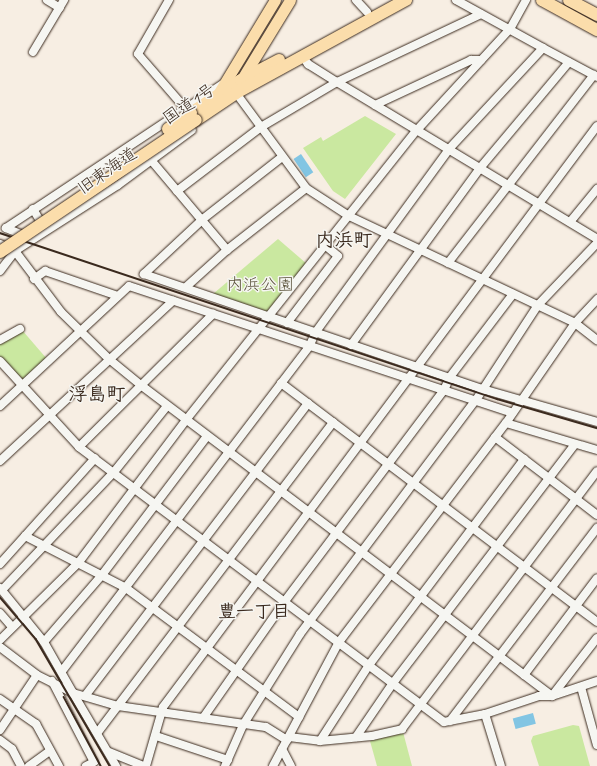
<!DOCTYPE html>
<html>
<head>
<meta charset="utf-8">
<style>
  body { margin:0 }
  #map { position:relative; width:597px; height:766px; overflow:hidden; background:#f7eee3; font-family:Caveat,"Klee One",sans-serif }
  div>[style] { position:absolute }
  [style*='--x'] { left:calc(var(--x)*1px); top:calc(var(--y)*1px); width:calc(var(--w)*1px); rotate:calc(var(--a)*1deg) }
  .green>* { inset:0; background:#cae8a0 }
  .water>* { inset:0; background:#82c5e3; transform-origin:0 0 }
  .roads { filter:drop-shadow(0 0 1px #3b2a1e) drop-shadow(0 0 1px #3b2a1e) }
  .minor>* { height:8px; margin:-4px; padding:0 4px; transform-origin:4px; border-radius:4px; background:#f6f6f2 }
  .major>* { height:11px; margin:-5.5px; padding:0 5.5px; transform-origin:5.5px; border-radius:5.5px; background:#fbddab }
  .highway>* { height:12px; margin:-6px; padding:0 6px; transform-origin:6px; border-radius:6px; background:#fbddab }
  .rail>* { height:1.5px; margin:-0.75px; padding:0 0.75px; transform-origin:0.75px; border-radius:0.75px; background:#3b2a1e }
  .bridges { filter:drop-shadow(0 0 1px #3b2a1e) drop-shadow(0 0 1px #3b2a1e) }
  .highway-bridge>* { height:12px; margin:-6px; padding:0 6px; transform-origin:6px; border-radius:6px; background:#fbddab }
  span { translate:-50% -50%; white-space:nowrap; text-align:center; line-height:1.15; -webkit-text-stroke:3px #f6f6f2; paint-order:stroke }
  .street-label { font-size:17px; color:#3b2a1e }
  .park-label { font-size:17px; color:#585038 }
  .neighbourhood-label { font-size:18px; color:#3b2a1e; font-weight:700 }
  .quarter-label { font-size:19px; color:#3b2a1e; font-weight:700 }
</style>
</head>
<body>
<div id="map">
  <div class="green">
    <i style="clip-path:polygon(365px 116px,396px 134px,345px 199px,333px 191px,303px 148px,321px 137px,323px 141px)"></i>
    <i style="clip-path:polygon(278px 239px,307px 264px,268px 312px,213px 294px)"></i>
    <i style="clip-path:polygon(22px 330px,47px 359px,22px 380px,0 357px,0 341px)"></i>
    <i style="clip-path:polygon(573px 725px,579px 726px,590px 766px,539px 766px,531px 741px,533px 736px)"></i>
    <i style="clip-path:polygon(403px 732px,412px 766px,377px 766px,370px 741px)"></i>
  </div>
  <div class="water">
    <i style="left:301px;top:154px;width:22px;height:9px;rotate:56deg"></i>
    <i style="left:533px;top:713px;width:11px;height:21px;rotate:75deg"></i>
  </div>
  <div class="roads">
    <div class="minor">
      <i style="--x:47;--y:0;--w:15;--a:32"></i>
      <i style="--x:169;--y:0;--w:62;--a:119.9"></i>
      <i style="--x:138;--y:54;--w:72;--a:49"></i>
      <i style="--x:356;--y:0;--w:16;--a:47"></i>
      <i style="--x:456;--y:0;--w:99;--a:28.9"></i>
      <i style="--x:33;--y:52;--w:61;--a:-59.2"></i>
      <i style="--x:303;--y:57;--w:9;--a:54"></i>
      <i style="--x:308;--y:64;--w:34;--a:32"></i>
      <i style="--x:337;--y:82;--w:304;--a:31.1"></i>
      <i style="--x:236;--y:93;--w:118;--a:53.6"></i>
      <i style="--x:306;--y:188;--w:51;--a:33.1"></i>
      <i style="--x:349;--y:216;--w:250;--a:25.3"></i>
      <i style="--x:575;--y:323;--w:28;--a:38"></i>
      <i style="--x:375;--y:105;--w:106;--a:-25.1"></i>
      <i style="--x:471;--y:60;--w:10;--a:0"></i>
      <i style="--x:282;--y:157;--w:100;--a:141.9"></i>
      <i style="--x:203;--y:219;--w:81;--a:137"></i>
      <i style="--x:144;--y:274;--w:357;--a:18.8"></i>
      <i style="--x:482;--y:389;--w:120;--a:16"></i>
      <i style="--x:151;--y:160;--w:118;--a:49.8"></i>
      <i style="--x:177;--y:191;--w:106;--a:-37.3"></i>
      <i style="--x:261;--y:127;--w:88;--a:-30.6"></i>
      <i style="--x:337;--y:82;--w:159;--a:-25.3"></i>
      <i style="--x:33;--y:209;--w:21;--a:59"></i>
      <i style="--x:570;--y:222;--w:43;--a:-50.7"></i>
      <i style="--x:28;--y:237;--w:24;--a:-158"></i>
      <i style="--x:6;--y:228;--w:260;--a:-33.6"></i>
      <i style="--x:0;--y:244;--w:17;--a:25"></i>
      <i style="--x:15;--y:251;--w:76;--a:53"></i>
      <i style="--x:61;--y:312;--w:67;--a:44.4"></i>
      <i style="--x:109;--y:359;--w:43;--a:39.3"></i>
      <i style="--x:142;--y:386;--w:514;--a:37.09"></i>
      <i style="--x:448;--y:263;--w:238;--a:-52.2"></i>
      <i style="--x:0;--y:271;--w:25;--a:-53"></i>
      <i style="--x:15;--y:251;--w:122;--a:-32.7"></i>
      <i style="--x:118;--y:185;--w:92;--a:-36.6"></i>
      <i style="--x:34;--y:279;--w:14;--a:-36"></i>
      <i style="--x:45;--y:271;--w:77;--a:18.9"></i>
      <i style="--x:186;--y:287;--w:55;--a:-42.1"></i>
      <i style="--x:227;--y:250;--w:100;--a:-38.1"></i>
      <i style="--x:287;--y:323;--w:84;--a:-52.7"></i>
      <i style="--x:338;--y:256;--w:17;--a:-140"></i>
      <i style="--x:0;--y:340;--w:23;--a:-29"></i>
      <i style="--x:351;--y:345;--w:219;--a:-53.9"></i>
      <i style="--x:480;--y:168;--w:138;--a:-50"></i>
      <i style="--x:0;--y:361;--w:117;--a:47.4"></i>
      <i style="--x:79;--y:447;--w:457;--a:37"></i>
      <i style="--x:444;--y:722;--w:42;--a:-11"></i>
      <i style="--x:485;--y:714;--w:57;--a:-18.4"></i>
      <i style="--x:539;--y:696;--w:13;--a:0"></i>
      <i style="--x:552;--y:696;--w:47;--a:-18.4"></i>
      <i style="--x:281;--y:383;--w:396;--a:37.1"></i>
      <i style="--x:0;--y:406;--w:176;--a:-42.9"></i>
      <i style="--x:129;--y:286;--w:404;--a:18.3"></i>
      <i style="--x:506;--y:423;--w:95;--a:16.5"></i>
      <i style="--x:495;--y:437;--w:128;--a:37.4"></i>
      <i style="--x:79;--y:447;--w:189;--a:-44.8"></i>
      <i style="--x:0;--y:461;--w:236;--a:-42.8"></i>
      <i style="--x:25;--y:536;--w:114;--a:27.2"></i>
      <i style="--x:126;--y:588;--w:216;--a:36.7"></i>
      <i style="--x:0;--y:564;--w:142;--a:-48.1"></i>
      <i style="--x:0;--y:588;--w:70;--a:50.8"></i>
      <i style="--x:44;--y:642;--w:59;--a:60.4"></i>
      <i style="--x:73;--y:693;--w:47;--a:16.1"></i>
      <i style="--x:118;--y:706;--w:149;--a:8.1"></i>
      <i style="--x:266;--y:727;--w:25;--a:32"></i>
      <i style="--x:2;--y:590;--w:163;--a:-46.5"></i>
      <i style="--x:114;--y:472;--w:85;--a:-51.2"></i>
      <i style="--x:0;--y:613;--w:18;--a:49"></i>
      <i style="--x:0;--y:640;--w:111;--a:-44.6"></i>
      <i style="--x:79;--y:562;--w:178;--a:-53"></i>
      <i style="--x:186;--y:420;--w:371;--a:-51.5"></i>
      <i style="--x:417;--y:130;--w:137;--a:-47.4"></i>
      <i style="--x:510;--y:29;--w:33;--a:-61"></i>
      <i style="--x:44;--y:642;--w:89;--a:-49.1"></i>
      <i style="--x:102;--y:575;--w:174;--a:-52.9"></i>
      <i style="--x:0;--y:647;--w:46;--a:37.1"></i>
      <i style="--x:37;--y:675;--w:40;--a:26.6"></i>
      <i style="--x:73;--y:693;--w:85;--a:59.5"></i>
      <i style="--x:62;--y:671;--w:410;--a:-52.7"></i>
      <i style="--x:310;--y:345;--w:13;--a:-67"></i>
      <i style="--x:315;--y:333;--w:228;--a:-53.9"></i>
      <i style="--x:449;--y:149;--w:138;--a:-47.1"></i>
      <i style="--x:543;--y:48;--w:61;--a:28.2"></i>
      <i style="--x:524;--y:675;--w:121;--a:-53"></i>
      <i style="--x:52;--y:681;--w:91;--a:62.6"></i>
      <i style="--x:94;--y:762;--w:9;--a:153"></i>
      <i style="--x:581;--y:687;--w:60;--a:74.6"></i>
      <i style="--x:85;--y:696;--w:368;--a:-52.7"></i>
      <i style="--x:552;--y:696;--w:73;--a:-52.2"></i>
      <i style="--x:0;--y:699;--w:44;--a:34.8"></i>
      <i style="--x:36;--y:724;--w:48;--a:61.3"></i>
      <i style="--x:485;--y:714;--w:54;--a:72.9"></i>
      <i style="--x:203;--y:718;--w:143;--a:-55"></i>
      <i style="--x:285;--y:601;--w:264;--a:-53"></i>
      <i style="--x:444;--y:390;--w:14;--a:-65"></i>
      <i style="--x:450;--y:377;--w:104;--a:-52.8"></i>
      <i style="--x:450;--y:721;--w:243;--a:-52.7"></i>
      <i style="--x:0;--y:730;--w:66;--a:-56.1"></i>
      <i style="--x:98;--y:732;--w:389;--a:-52.8"></i>
      <i style="--x:156;--y:736;--w:76;--a:18.4"></i>
      <i style="--x:289;--y:737;--w:31;--a:7"></i>
      <i style="--x:320;--y:741;--w:52;--a:-5.5"></i>
      <i style="--x:372;--y:736;--w:31;--a:-13"></i>
      <i style="--x:402;--y:729;--w:323;--a:-52.9"></i>
      <i style="--x:356;--y:737;--w:65;--a:-55.6"></i>
      <i style="--x:393;--y:683;--w:300;--a:-52.7"></i>
      <i style="--x:0;--y:740;--w:15;--a:37"></i>
      <i style="--x:12;--y:749;--w:19;--a:62"></i>
      <i style="--x:320;--y:741;--w:90;--a:-57.2"></i>
      <i style="--x:369;--y:665;--w:258;--a:-53"></i>
      <i style="--x:282;--y:749;--w:19;--a:62"></i>
      <i style="--x:109;--y:752;--w:37;--a:22"></i>
      <i style="--x:29;--y:766;--w:26;--a:-36"></i>
      <i style="--x:146;--y:766;--w:61;--a:-73.9"></i>
      <i style="--x:163;--y:707;--w:725;--a:-53.24"></i>
      <i style="--x:225;--y:766;--w:45;--a:-66.3"></i>
      <i style="--x:243;--y:725;--w:107;--a:-57.9"></i>
      <i style="--x:300;--y:634;--w:293;--a:-53.1"></i>
      <i style="--x:476;--y:400;--w:113;--a:-56.9"></i>
      <i style="--x:538;--y:305;--w:86;--a:-46.4"></i>
      <i style="--x:273;--y:766;--w:140;--a:-62"></i>
      <i style="--x:339;--y:642;--w:275;--a:-52.7"></i>
      <i style="--x:506;--y:423;--w:121;--a:-55.4"></i>
      <i style="--x:575;--y:323;--w:33;--a:-47"></i>
    </div>
    <div class="major">
      <i style="--x:240;--y:82;--w:96;--a:-58.6"></i>
      <i style="--x:218;--y:94;--w:110;--a:-58.8"></i>
    </div>
    <div class="highway">
      <i style="--x:542;--y:0;--w:63;--a:28.6"></i>
      <i style="--x:569;--y:0;--w:32;--a:28"></i>
      <i style="--x:191;--y:113;--w:60;--a:-33.4"></i>
      <i style="--x:241;--y:80;--w:43;--a:-27.8"></i>
      <i style="--x:196;--y:120;--w:48;--a:-34"></i>
      <i style="--x:236;--y:93;--w:194;--a:-28.7"></i>
    </div>
  </div>
  <div class="rail">
    <i style="--x:0;--y:233;--w:524;--a:18.47"></i>
    <i style="--x:497;--y:399;--w:104;--a:16.2"></i>
    <i style="--x:0;--y:597;--w:55;--a:49.4"></i>
    <i style="--x:36;--y:639;--w:147;--a:59.8"></i>
    <i style="--x:64;--y:697;--w:78;--a:61.8"></i>
  </div>
  <div class="bridges">
    <div class="highway-bridge">
      <i style="--x:168;--y:129;--w:28;--a:-35"></i>
      <i style="--x:0;--y:252;--w:236;--a:-34"></i>
    </div>
  </div>
  <div class="street-label">
    <span style="left:189px;top:104px;rotate:-34deg">国道1号</span>
    <span style="left:107px;top:171px;rotate:-35deg">旧東海道</span>
  </div>
  <div class="park-label">
    <span style="left:260px;top:285px">内浜公園</span>
  </div>
  <div class="neighbourhood-label">
    <span style="left:254px;top:611px">豊一丁目</span>
  </div>
  <div class="quarter-label">
    <span style="left:344px;top:241px">内浜町</span>
    <span style="left:97px;top:395px">浮島町</span>
  </div>
</div>
</body>
</html>
